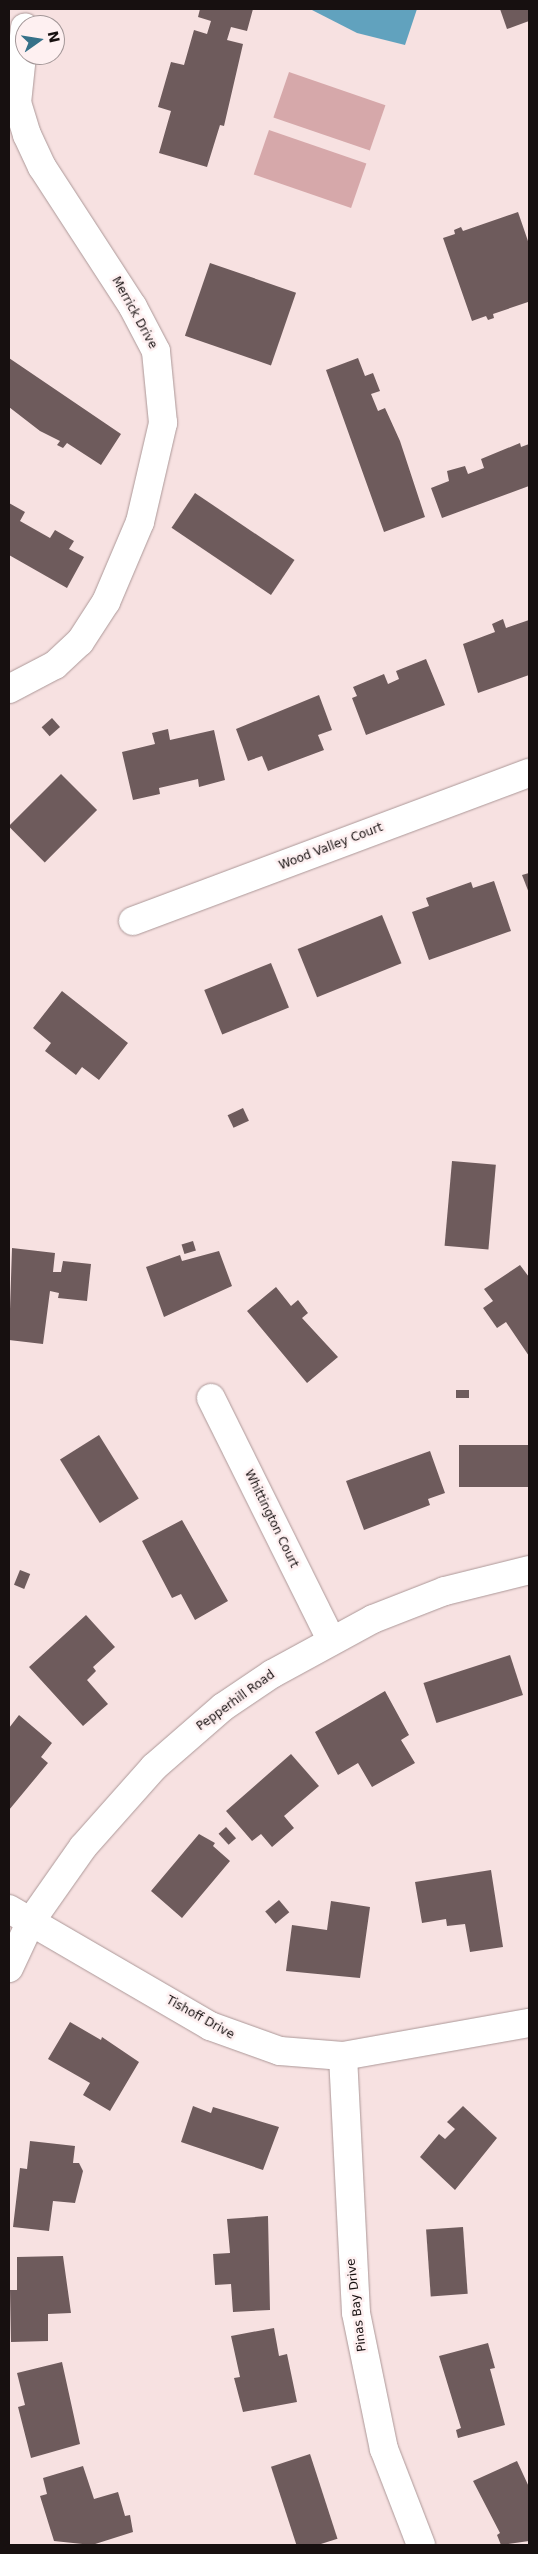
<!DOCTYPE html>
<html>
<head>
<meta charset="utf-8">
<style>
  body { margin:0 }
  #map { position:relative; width:538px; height:2554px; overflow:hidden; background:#f7e1e1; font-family:"DejaVu Sans",sans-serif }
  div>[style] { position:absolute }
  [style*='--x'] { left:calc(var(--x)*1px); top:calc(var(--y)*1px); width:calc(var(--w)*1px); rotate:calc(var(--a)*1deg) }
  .green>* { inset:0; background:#d6a8aa; transform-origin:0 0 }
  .water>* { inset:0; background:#61a2be }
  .building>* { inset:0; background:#6e5b5c; transform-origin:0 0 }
  .roads { filter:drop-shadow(0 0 1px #ac9898) drop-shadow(0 0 1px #ac9898) }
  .minor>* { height:28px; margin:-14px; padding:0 14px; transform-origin:14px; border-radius:14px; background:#fff }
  span { translate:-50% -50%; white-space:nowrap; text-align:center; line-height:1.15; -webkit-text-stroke:5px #fef0f1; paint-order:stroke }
  .street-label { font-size:12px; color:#171010 }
  .frame { position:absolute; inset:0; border:10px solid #171010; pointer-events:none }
  .north { position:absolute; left:15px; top:15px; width:50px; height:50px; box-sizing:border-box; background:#fef0f1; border:1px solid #a29697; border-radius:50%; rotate:77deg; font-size:14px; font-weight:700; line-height:20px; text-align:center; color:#171010 }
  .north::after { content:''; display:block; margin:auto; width:18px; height:22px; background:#367189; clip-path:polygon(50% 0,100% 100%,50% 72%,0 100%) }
</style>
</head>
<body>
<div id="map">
  <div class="green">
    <i style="left:289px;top:72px;width:102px;height:48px;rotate:19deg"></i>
    <i style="left:269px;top:130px;width:103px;height:47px;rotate:19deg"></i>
  </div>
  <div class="water">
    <i style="clip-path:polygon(310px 9px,417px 9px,405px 45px,357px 33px)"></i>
  </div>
  <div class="building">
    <i style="clip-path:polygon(200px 9px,253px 9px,247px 31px,231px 27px,227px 40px,243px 44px,224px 126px,220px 125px,207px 167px,159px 153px,171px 111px,158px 107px,171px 62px,184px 65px,194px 30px,207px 34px,211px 21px,198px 17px)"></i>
    <i style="clip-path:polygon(500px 9px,529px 9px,529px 21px,507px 29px)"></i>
    <i style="clip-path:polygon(518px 212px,529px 244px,529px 306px,528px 302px,493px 314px,494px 318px,488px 320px,486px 316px,472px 321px,443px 238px,455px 234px,454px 230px,461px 227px,463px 231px)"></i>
    <i style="left:210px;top:263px;width:91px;height:77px;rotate:19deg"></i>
    <i style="clip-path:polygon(9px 358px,121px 434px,101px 465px,67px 443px,63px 448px,57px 445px,60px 441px,40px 431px,9px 407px)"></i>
    <i style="clip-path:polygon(358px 358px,365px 376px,373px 373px,380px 391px,371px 394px,378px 411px,385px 408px,400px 441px,425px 517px,384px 532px,326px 370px)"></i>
    <i style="clip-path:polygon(520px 443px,521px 447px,529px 444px,529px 486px,442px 518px,431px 488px,449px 481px,447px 471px,465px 466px,468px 474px,484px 468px,481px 459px)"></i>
    <i style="left:195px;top:493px;width:120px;height:42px;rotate:34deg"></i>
    <i style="clip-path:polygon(9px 503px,25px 512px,20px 521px,50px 538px,55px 530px,74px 541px,69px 549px,84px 557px,67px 588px,9px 555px)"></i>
    <i style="clip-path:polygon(503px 619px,506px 628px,529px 620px,529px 675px,478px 693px,463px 644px,495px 632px,492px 624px)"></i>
    <i style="clip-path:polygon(426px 659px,445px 705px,366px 735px,352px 698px,357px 696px,353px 687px,384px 674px,388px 684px,399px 679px,396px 671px)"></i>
    <i style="clip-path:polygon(319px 695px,332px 730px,318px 735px,324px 750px,268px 771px,262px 756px,248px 761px,236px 729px)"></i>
    <i style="left:52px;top:718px;width:12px;height:14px;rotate:48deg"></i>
    <i style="clip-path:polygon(168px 729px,170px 740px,214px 730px,225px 780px,199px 787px,198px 779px,159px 788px,160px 794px,133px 800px,122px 752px,155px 744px,152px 733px)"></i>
    <i style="left:61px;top:774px;width:51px;height:74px;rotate:45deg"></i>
    <i style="clip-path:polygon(529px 873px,529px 893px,522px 875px)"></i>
    <i style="clip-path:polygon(494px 881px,511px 931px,429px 960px,412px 912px,429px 906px,426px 898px,471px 882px,473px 888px)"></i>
    <i style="left:382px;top:915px;width:52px;height:91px;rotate:68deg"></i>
    <i style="left:271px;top:963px;width:48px;height:72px;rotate:68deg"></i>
    <i style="clip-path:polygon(62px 991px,128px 1043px,99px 1080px,82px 1067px,76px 1075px,45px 1051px,51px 1043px,33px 1028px)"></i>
    <i style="left:243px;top:1108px;width:14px;height:17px;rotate:65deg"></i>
    <i style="left:452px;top:1161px;width:44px;height:85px;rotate:5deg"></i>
    <i style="left:193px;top:1241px;width:10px;height:12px;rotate:73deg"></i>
    <i style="clip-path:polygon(12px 1248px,55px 1253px,53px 1272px,61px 1272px,63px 1261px,91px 1264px,87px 1301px,58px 1298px,59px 1293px,50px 1291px,43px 1344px,9px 1340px)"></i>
    <i style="clip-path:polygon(219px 1251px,232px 1286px,164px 1317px,146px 1267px,180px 1255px,182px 1261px)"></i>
    <i style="clip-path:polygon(520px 1265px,529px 1277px,529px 1356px,506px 1322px,497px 1328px,483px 1308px,493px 1301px,484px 1289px)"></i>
    <i style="clip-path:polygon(276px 1287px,291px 1306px,298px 1300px,308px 1313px,302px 1318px,338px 1357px,307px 1383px,247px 1311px)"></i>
    <i style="left:456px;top:1390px;width:13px;height:8px"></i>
    <i style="left:99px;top:1435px;width:75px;height:46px;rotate:58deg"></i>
    <i style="left:529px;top:1445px;width:42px;height:70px;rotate:90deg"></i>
    <i style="clip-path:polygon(430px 1451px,445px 1493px,428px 1499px,430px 1505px,364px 1530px,346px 1481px)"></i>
    <i style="clip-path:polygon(182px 1520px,228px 1601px,195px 1620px,181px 1594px,172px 1598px,142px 1541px)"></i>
    <i style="left:20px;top:1570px;width:11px;height:16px;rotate:22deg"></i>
    <i style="clip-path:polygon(86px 1615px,115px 1647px,93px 1667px,96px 1671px,87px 1680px,108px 1704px,83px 1726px,29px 1667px)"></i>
    <i style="left:510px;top:1655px;width:42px;height:91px;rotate:72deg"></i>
    <i style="clip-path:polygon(385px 1691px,409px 1735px,401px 1740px,415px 1763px,372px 1787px,358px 1763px,338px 1775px,315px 1732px)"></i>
    <i style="clip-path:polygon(19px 1715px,52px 1743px,41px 1757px,48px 1763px,9px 1810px,9px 1728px)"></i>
    <i style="clip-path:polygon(291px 1754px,319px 1786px,284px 1816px,294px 1828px,272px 1847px,261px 1834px,252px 1841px,226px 1811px)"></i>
    <i style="left:226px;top:1827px;width:15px;height:10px;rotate:48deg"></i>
    <i style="clip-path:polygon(199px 1834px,215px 1843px,213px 1846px,230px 1861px,182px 1918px,151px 1891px)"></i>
    <i style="clip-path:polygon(491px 1870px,503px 1947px,470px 1952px,465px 1924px,447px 1926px,446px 1919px,422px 1923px,415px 1882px)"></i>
    <i style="left:279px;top:1900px;width:16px;height:18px;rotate:50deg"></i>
    <i style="clip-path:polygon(331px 1901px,370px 1907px,360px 1978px,286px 1971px,292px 1925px,327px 1930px)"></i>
    <i style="clip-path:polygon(70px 2022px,101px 2040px,102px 2037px,139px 2062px,110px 2111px,83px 2095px,90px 2083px,48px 2059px)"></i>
    <i style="clip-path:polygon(193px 2106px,211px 2113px,213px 2107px,279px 2127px,263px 2170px,181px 2142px)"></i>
    <i style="clip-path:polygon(463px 2106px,497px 2138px,455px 2190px,420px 2157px,439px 2134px,445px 2139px,455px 2129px,447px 2122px)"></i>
    <i style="clip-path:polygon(30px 2141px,75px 2146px,73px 2163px,79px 2163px,83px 2171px,75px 2203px,53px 2201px,49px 2231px,13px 2227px,20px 2168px,27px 2169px)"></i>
    <i style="clip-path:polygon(268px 2216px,270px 2310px,233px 2312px,231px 2284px,215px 2285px,213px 2254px,230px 2253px,227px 2219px)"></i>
    <i style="left:463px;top:2227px;width:67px;height:37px;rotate:86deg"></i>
    <i style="clip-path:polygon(63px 2256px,71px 2313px,48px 2314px,48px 2341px,11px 2342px,10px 2290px,17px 2290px,17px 2257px)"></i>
    <i style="clip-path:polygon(274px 2328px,279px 2356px,287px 2354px,297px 2402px,243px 2412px,234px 2378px,240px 2377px,231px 2336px)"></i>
    <i style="clip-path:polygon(488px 2343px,495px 2368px,490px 2369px,505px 2425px,458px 2438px,456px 2430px,461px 2428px,439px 2356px)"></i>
    <i style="clip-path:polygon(62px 2362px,80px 2444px,31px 2458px,18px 2407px,25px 2405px,17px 2373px)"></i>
    <i style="left:310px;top:2454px;width:89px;height:41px;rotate:72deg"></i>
    <i style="clip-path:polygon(517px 2461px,529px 2487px,529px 2541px,501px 2545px,497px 2535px,500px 2533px,473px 2481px)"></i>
    <i style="clip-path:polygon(83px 2466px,94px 2499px,118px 2492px,125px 2516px,130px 2515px,133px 2532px,92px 2545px,54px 2541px,40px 2496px,47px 2494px,43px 2478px)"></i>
  </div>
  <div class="roads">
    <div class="minor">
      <i style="--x:9;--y:689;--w:52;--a:-27.6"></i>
      <i style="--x:55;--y:665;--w:34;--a:-43"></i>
      <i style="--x:80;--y:642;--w:48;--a:-57"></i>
      <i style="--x:106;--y:602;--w:87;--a:-67"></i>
      <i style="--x:140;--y:522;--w:102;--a:-76.9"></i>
      <i style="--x:163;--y:423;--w:72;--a:-95.6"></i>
      <i style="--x:156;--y:351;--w:50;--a:-117.6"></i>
      <i style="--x:133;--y:307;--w:167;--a:-123"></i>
      <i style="--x:42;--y:167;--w:35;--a:-115"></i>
      <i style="--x:27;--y:135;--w:34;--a:-107"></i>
      <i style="--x:17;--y:103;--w:76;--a:-84"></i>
      <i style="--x:133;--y:921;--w:423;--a:-20.5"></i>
      <i style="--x:211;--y:1398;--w:270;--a:63.6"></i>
      <i style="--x:9;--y:1909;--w:233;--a:30.2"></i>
      <i style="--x:210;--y:2026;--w:74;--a:19.7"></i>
      <i style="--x:280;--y:2051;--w:63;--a:4.5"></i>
      <i style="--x:343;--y:2056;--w:189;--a:-10.1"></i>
      <i style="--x:9;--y:1968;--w:52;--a:-64.9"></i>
      <i style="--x:31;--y:1921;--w:90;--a:-54.9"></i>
      <i style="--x:83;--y:1847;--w:107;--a:-48.4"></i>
      <i style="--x:154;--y:1767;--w:91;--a:-41"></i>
      <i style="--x:223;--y:1707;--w:59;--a:-34"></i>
      <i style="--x:272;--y:1674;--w:115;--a:-28.6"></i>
      <i style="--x:373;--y:1619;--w:77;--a:-21.3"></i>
      <i style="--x:445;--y:1591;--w:87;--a:-14"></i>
      <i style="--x:343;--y:2056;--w:257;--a:87.1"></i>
      <i style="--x:356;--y:2313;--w:139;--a:78.4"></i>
      <i style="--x:384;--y:2449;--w:103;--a:68.9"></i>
    </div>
  </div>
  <div class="street-label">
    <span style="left:134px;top:313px;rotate:61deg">Merrick Drive</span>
    <span style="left:331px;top:847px;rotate:-21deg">Wood Valley Court</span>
    <span style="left:271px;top:1519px;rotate:64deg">Whittington Court</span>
    <span style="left:236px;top:1701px;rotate:-36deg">Pepperhill Road</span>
    <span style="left:200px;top:2018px;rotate:29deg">Tishoff Drive</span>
    <span style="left:357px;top:2305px;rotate:-97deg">Pinas Bay Drive</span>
  </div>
  <div class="frame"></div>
  <div class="north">N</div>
</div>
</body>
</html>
